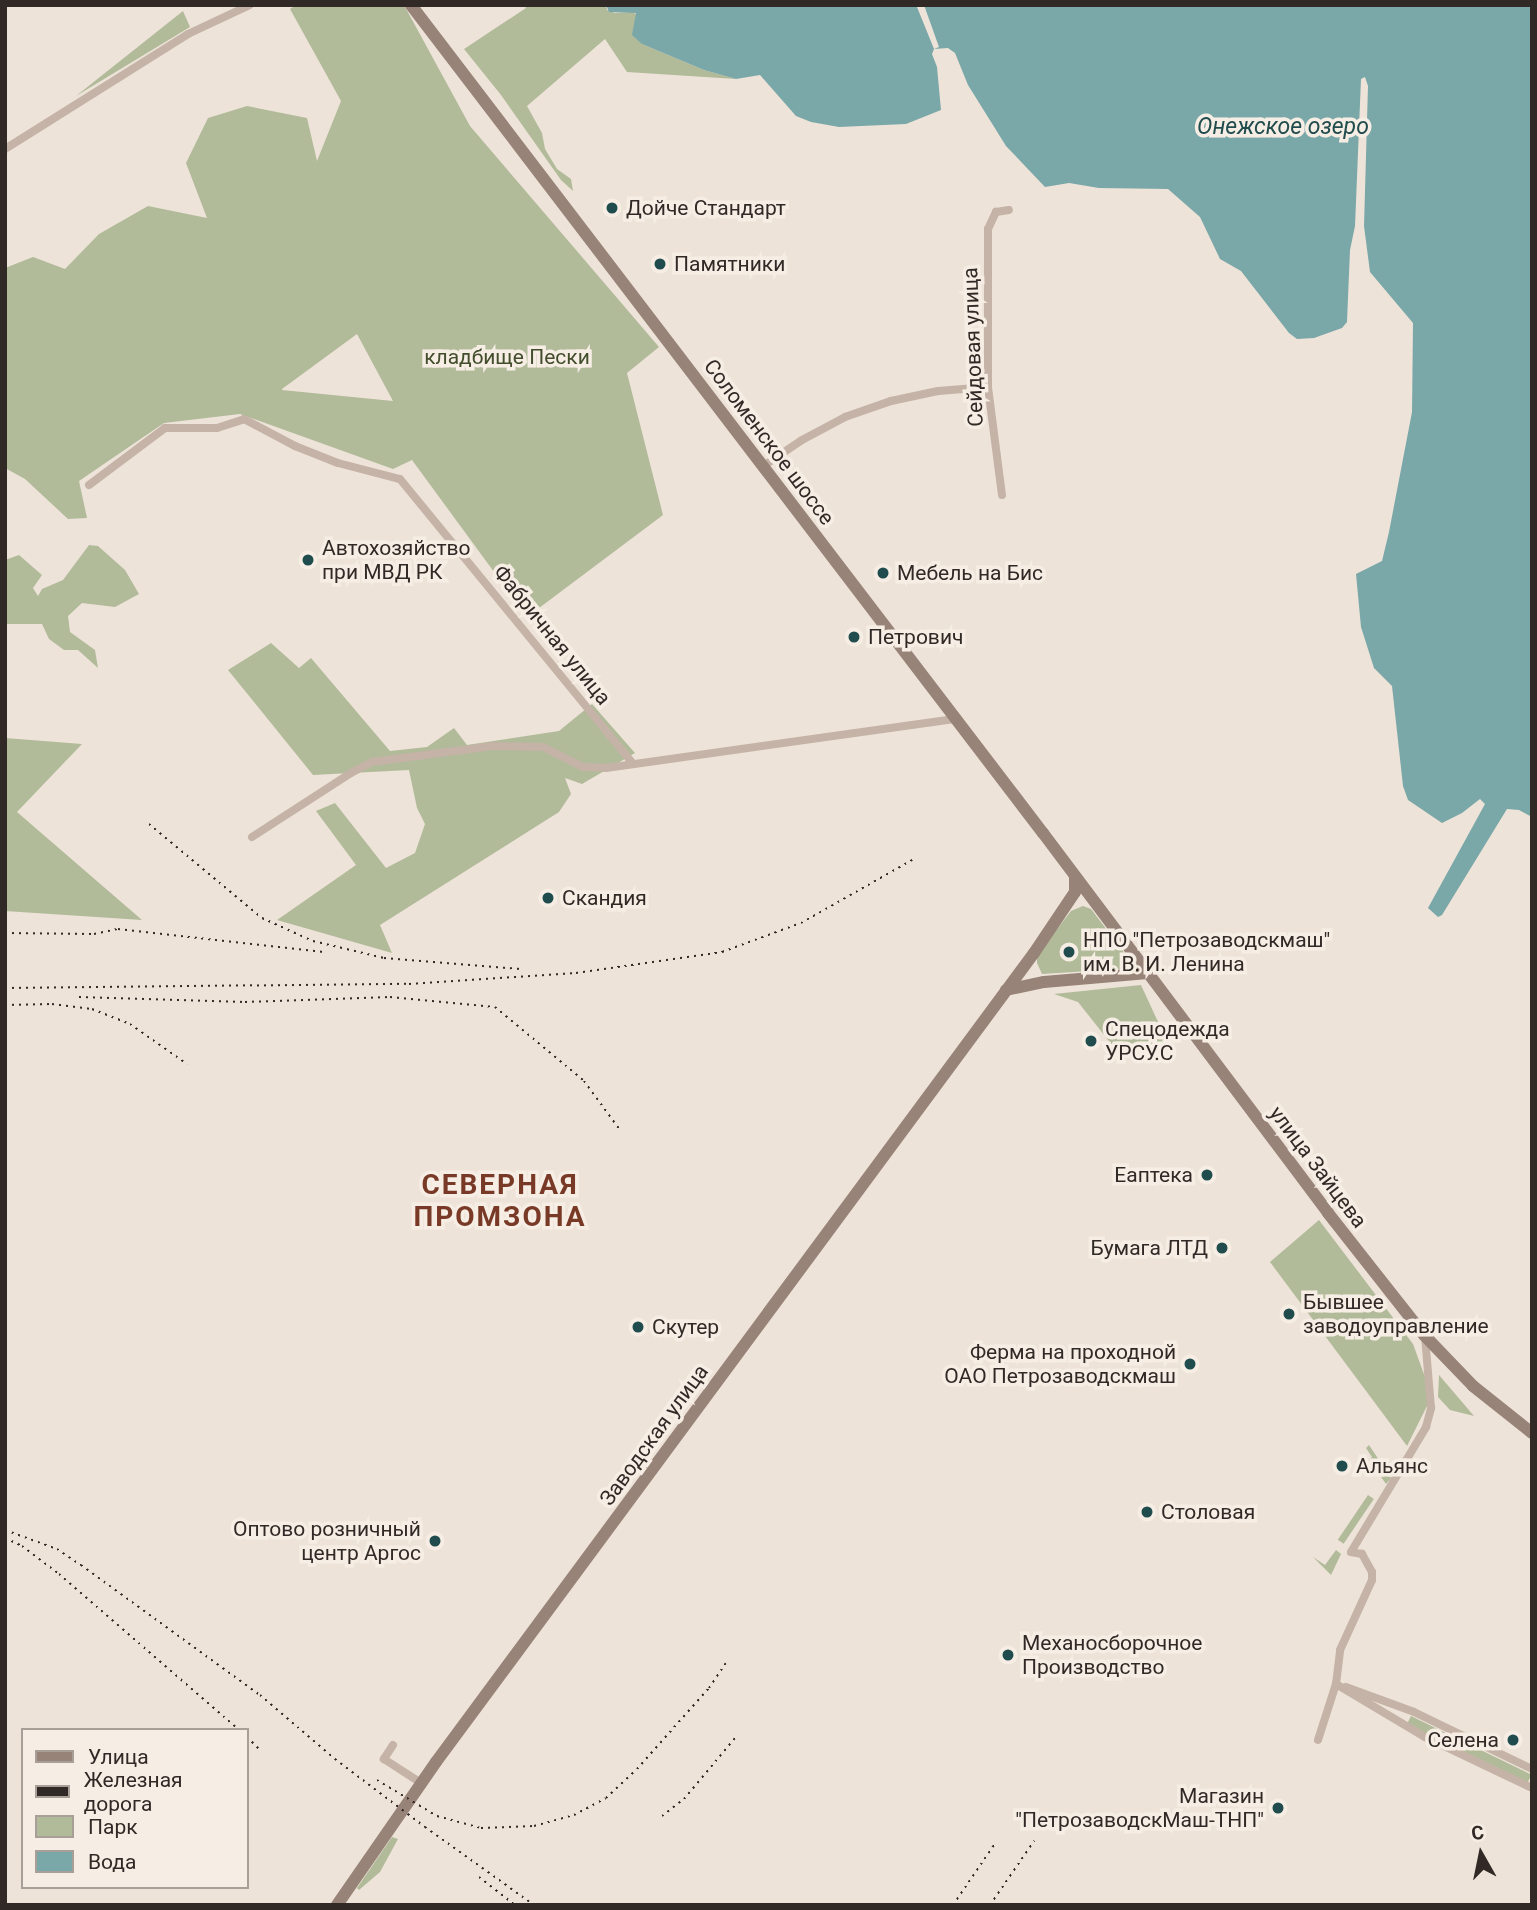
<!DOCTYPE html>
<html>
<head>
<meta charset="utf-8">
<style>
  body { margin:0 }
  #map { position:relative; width:1537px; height:1910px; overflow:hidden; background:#eee3d8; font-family:Roboto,sans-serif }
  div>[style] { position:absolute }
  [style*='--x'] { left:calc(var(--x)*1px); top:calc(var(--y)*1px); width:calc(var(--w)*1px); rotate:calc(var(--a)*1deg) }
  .green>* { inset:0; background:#b1bb9a; transform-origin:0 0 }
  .water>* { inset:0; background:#7aa7a8 }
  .pier>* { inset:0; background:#eee3d8 }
  .street>* { height:8px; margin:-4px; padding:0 4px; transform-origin:4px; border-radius:4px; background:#c4b3a6 }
  .secondary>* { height:12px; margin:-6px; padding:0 6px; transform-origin:6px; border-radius:6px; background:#988378 }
  .rail>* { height:2px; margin-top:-1px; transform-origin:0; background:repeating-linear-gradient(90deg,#312926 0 2px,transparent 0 7px) }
  .dots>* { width:19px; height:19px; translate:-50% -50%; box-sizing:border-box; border:4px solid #f6eee4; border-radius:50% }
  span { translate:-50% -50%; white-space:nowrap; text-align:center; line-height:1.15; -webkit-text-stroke:7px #f6eee4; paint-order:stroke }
  .poi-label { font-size:21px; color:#312926 }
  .left { translate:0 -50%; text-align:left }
  .right { translate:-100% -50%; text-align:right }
  .street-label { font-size:21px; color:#312926 }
  .park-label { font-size:21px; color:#424d2c }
  .water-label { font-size:23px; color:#204c4e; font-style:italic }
  .district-label { font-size:28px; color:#783927; font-weight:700; letter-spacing:2px }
  .frame { position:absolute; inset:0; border:7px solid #312926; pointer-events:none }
  .legend { position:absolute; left:21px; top:1728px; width:228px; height:161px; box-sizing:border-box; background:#f6eee4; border:2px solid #a79f98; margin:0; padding:9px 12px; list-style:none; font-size:21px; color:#312926 }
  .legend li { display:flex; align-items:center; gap:14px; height:35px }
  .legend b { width:35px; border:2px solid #a79f98 }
  .north { position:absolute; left:1446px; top:1819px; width:70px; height:70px; -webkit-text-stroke:5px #f6eee4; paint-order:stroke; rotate:351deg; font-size:19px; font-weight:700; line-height:28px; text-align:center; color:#312926 }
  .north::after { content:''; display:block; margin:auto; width:24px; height:32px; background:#312926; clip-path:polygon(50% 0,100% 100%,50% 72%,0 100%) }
</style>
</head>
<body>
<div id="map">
  <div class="green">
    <i style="clip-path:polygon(evenodd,296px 5px,404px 5px,470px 126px,659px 347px,627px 373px,663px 515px,527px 617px,412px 460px,393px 469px,240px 414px,164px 423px,79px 481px,87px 518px,68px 519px,25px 479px,5px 468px,5px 268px,33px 257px,65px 269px,99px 234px,148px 206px,207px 218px,186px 163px,208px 118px,247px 106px,307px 118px,317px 161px,341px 101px,290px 9px,296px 5px,357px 334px,393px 401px,282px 390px,282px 389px,357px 334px)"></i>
    <i style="clip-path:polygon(524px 5px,606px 5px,607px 10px,615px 13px,633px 12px,637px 15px,642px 44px,704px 70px,736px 79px,627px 72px,605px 39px,527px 106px,542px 133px,545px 149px,557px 169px,571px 179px,573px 191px,561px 180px,501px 95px,464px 49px,526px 8px)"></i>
    <i style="clip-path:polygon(183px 11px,190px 27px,76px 96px)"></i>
    <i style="clip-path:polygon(89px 545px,98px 546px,125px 570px,139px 594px,115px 607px,82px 603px,68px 616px,70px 632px,95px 650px,98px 668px,78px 650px,64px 650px,49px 639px,42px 624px,5px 624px,5px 560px,19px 555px,42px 575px,33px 588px,38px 596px,42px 589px,63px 580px)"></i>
    <i style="clip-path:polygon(271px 643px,299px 668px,311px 658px,390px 751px,427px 747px,454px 728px,467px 745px,559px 731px,592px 704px,635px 753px,582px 784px,565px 778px,571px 794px,559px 812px,380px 925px,392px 953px,277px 920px,356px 865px,316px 811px,335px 803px,386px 868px,415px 853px,425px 824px,417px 808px,409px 770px,313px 775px,228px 670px)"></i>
    <i style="clip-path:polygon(5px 738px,82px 744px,17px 812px,142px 920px,5px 911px)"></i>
    <i style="clip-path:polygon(1083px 906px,1091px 909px,1126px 955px,1125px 965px,1121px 969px,1042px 974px,1037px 963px,1037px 955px,1071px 911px)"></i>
    <i style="clip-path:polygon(1141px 985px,1170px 1048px,1116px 1050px,1078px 1002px,1054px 994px)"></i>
    <i style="clip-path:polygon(1319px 1220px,1413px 1344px,1425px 1377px,1428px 1404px,1407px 1446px,1270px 1262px)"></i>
    <i style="clip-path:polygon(1439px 1375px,1474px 1416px,1450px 1410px,1438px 1397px)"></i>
    <i style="clip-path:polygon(1369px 1445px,1391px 1478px,1386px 1484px,1369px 1460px,1372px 1457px,1366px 1448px)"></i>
    <i style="left:1368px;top:1495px;width:7px;height:54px;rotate:34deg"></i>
    <i style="clip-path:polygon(1336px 1550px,1341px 1554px,1331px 1575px,1313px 1557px,1325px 1565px)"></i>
    <i style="left:1411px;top:1716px;width:134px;height:9px;rotate:26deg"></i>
    <i style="clip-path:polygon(392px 1837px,398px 1839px,380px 1872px,359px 1890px,357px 1888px)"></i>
  </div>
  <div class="water">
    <i style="clip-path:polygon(606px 5px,1532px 5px,1532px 817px,1519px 810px,1507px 809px,1442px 915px,1438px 917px,1428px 908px,1485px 804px,1480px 799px,1462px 813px,1442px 823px,1408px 800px,1403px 786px,1392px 686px,1374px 668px,1361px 627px,1356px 574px,1382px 561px,1389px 532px,1412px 412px,1413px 323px,1370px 272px,1364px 226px,1355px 226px,1350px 250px,1347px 322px,1342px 328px,1314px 338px,1297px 339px,1289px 333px,1241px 271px,1220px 259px,1200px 217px,1168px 189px,1099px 188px,1069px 183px,1045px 187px,1006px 146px,968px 85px,955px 53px,948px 48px,934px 49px,932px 54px,937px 67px,941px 110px,906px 124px,839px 127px,811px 122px,796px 116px,760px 75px,736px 79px,704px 70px,642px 44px,632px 35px,636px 13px,609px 12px)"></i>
  </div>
  <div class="pier">
    <i style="clip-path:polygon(924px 5px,939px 47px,934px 49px,917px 7px)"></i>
    <i style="clip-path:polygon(1365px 77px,1368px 86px,1364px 226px,1355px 226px,1361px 79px)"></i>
  </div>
  <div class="street">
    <i style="--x:5;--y:149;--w:216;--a:-32.1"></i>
    <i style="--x:188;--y:34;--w:68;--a:-25.1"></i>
    <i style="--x:762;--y:467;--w:48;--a:-34"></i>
    <i style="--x:802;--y:440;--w:49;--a:-28.1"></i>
    <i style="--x:845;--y:417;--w:49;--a:-19.2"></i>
    <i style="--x:891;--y:401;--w:48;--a:-12"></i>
    <i style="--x:938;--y:391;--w:50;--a:-4.6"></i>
    <i style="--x:89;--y:485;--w:95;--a:-36.9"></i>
    <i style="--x:165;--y:428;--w:52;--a:0"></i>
    <i style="--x:217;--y:428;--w:28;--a:-18"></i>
    <i style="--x:244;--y:419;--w:58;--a:27.9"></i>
    <i style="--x:295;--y:446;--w:46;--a:21.6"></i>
    <i style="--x:338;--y:463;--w:64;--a:14.5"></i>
    <i style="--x:400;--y:479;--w:366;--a:50.7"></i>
    <i style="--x:1002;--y:495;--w:109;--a:-97.4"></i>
    <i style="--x:988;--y:387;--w:158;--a:-90"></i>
    <i style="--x:988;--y:229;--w:19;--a:-65"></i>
    <i style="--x:996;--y:212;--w:13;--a:-9"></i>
    <i style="--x:252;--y:837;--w:118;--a:-32.9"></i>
    <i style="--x:351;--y:773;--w:24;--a:-28"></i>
    <i style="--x:372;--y:762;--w:122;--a:-7.5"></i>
    <i style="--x:493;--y:746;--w:50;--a:1.1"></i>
    <i style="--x:543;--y:747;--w:45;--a:26.6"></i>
    <i style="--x:583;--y:767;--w:23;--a:2"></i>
    <i style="--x:606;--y:768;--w:352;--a:-8"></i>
    <i style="--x:1336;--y:1684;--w:104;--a:30.8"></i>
    <i style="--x:1425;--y:1737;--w:119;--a:25.5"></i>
    <i style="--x:1346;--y:1687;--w:72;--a:20.2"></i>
    <i style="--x:1414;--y:1712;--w:131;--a:25.8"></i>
    <i style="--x:1318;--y:1740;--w:59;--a:-72.2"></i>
    <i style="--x:1336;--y:1684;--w:34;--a:-83"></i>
    <i style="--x:1340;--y:1650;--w:77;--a:-65.4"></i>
    <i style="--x:1372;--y:1580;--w:8;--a:-90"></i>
    <i style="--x:1372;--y:1572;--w:21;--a:-119"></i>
    <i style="--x:1362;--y:1554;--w:11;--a:-170"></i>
    <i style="--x:1351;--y:1552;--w:146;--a:-59"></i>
    <i style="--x:1426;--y:1427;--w:20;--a:-75"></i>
    <i style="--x:1431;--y:1408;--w:71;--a:-94.8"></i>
    <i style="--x:393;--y:1745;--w:17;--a:123"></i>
    <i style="--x:384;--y:1759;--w:44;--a:33"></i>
  </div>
  <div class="secondary">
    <i style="--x:411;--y:5;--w:1042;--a:52.65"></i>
    <i style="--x:1043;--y:833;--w:475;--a:53.1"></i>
    <i style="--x:1328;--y:1213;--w:155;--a:51.8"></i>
    <i style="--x:1424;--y:1335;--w:71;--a:46.1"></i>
    <i style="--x:1473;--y:1386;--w:75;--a:38.5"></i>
    <i style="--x:1006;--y:990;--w:39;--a:-12"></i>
    <i style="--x:1044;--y:982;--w:104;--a:-4.9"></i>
    <i style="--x:337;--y:1905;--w:174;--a:-55.3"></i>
    <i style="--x:436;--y:1762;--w:1006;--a:-53.53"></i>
    <i style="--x:1034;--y:953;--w:73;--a:-56.1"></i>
    <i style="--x:1075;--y:892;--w:15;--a:-90"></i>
  </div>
  <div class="rail">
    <i style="--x:149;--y:824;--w:147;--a:39.8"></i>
    <i style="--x:262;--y:918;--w:56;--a:24.3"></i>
    <i style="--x:313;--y:941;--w:73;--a:13.5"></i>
    <i style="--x:384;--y:958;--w:137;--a:4.6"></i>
    <i style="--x:5;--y:933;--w:89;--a:0.6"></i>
    <i style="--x:94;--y:934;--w:25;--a:-12"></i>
    <i style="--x:118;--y:929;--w:207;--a:6.4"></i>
    <i style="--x:5;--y:988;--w:404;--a:-0.6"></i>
    <i style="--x:409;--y:984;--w:167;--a:-3.8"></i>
    <i style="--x:576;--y:973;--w:148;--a:-8.2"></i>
    <i style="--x:722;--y:952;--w:84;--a:-20.2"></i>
    <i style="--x:801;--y:923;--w:128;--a:-29.6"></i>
    <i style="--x:79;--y:997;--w:166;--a:1.7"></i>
    <i style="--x:245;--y:1002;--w:145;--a:-2"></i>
    <i style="--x:390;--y:997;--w:105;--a:5.4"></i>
    <i style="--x:495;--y:1007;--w:116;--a:39.7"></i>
    <i style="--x:584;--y:1081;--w:61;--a:53.7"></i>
    <i style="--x:5;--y:1005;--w:47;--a:-1.2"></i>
    <i style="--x:52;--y:1004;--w:40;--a:7.1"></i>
    <i style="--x:92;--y:1009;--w:41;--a:21.5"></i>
    <i style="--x:130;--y:1024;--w:70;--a:35.1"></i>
    <i style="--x:5;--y:1530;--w:55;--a:20.1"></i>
    <i style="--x:57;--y:1549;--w:29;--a:34"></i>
    <i style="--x:81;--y:1565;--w:221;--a:36"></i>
    <i style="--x:260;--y:1695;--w:99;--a:40.5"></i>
    <i style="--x:335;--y:1759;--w:113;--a:37.1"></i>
    <i style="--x:425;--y:1827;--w:134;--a:35.6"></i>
    <i style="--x:5;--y:1538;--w:19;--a:25"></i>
    <i style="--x:22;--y:1546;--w:46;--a:37.1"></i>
    <i style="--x:59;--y:1574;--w:238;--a:40.9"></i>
    <i style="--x:247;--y:1737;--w:16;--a:45"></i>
    <i style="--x:377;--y:1780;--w:70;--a:31"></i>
    <i style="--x:437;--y:1816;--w:46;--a:15.3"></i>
    <i style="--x:481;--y:1828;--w:53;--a:-2.2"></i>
    <i style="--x:534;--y:1826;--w:41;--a:-15.4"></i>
    <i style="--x:574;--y:1815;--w:36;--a:-28"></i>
    <i style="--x:606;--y:1798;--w:42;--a:-43.1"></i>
    <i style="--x:637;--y:1769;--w:108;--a:-48.4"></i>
    <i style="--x:709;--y:1688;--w:34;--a:-56"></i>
    <i style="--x:662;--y:1816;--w:28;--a:-38"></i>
    <i style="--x:684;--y:1799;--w:80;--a:-50.1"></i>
    <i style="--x:479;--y:1877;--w:46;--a:37.9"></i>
    <i style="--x:953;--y:1905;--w:73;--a:-55.7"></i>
    <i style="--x:990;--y:1905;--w:78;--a:-55.5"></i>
  </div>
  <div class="dots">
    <i style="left:612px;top:208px;background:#204c4e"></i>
    <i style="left:660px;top:264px;background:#204c4e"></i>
    <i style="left:308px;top:560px;background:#204c4e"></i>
    <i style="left:883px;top:573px;background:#204c4e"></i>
    <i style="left:854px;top:637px;background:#204c4e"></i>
    <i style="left:548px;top:898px;background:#204c4e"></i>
    <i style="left:1069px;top:952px;background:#204c4e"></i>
    <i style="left:1091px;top:1041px;background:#204c4e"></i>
    <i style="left:1207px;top:1175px;background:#204c4e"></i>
    <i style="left:1222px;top:1248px;background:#204c4e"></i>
    <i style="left:1289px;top:1314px;background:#204c4e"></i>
    <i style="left:638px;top:1327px;background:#204c4e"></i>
    <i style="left:1190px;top:1364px;background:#204c4e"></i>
    <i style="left:1342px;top:1466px;background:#204c4e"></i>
    <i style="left:1147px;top:1512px;background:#204c4e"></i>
    <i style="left:435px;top:1541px;background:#204c4e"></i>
    <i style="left:1008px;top:1655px;background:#204c4e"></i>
    <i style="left:1513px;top:1740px;background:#204c4e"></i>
    <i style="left:1278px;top:1808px;background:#204c4e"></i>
  </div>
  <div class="poi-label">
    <span class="left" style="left:626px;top:208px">Дойче Стандарт</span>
    <span class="left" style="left:674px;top:264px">Памятники</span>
    <span class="left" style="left:322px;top:560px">Автохозяйство<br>при МВД РК</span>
    <span class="left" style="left:897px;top:573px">Мебель на Бис</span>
    <span class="left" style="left:868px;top:637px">Петрович</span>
    <span class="left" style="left:562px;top:898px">Скандия</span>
    <span class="left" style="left:1083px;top:952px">НПО "Петрозаводскмаш"<br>им. В. И. Ленина</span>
    <span class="left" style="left:1105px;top:1041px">Спецодежда<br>УРСУ.С</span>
    <span class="right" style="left:1193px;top:1175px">Еаптека</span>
    <span class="right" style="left:1208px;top:1248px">Бумага ЛТД</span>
    <span class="left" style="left:1303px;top:1314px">Бывшее<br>заводоуправление</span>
    <span class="left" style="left:652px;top:1327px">Скутер</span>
    <span class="right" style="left:1176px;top:1364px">Ферма на проходной<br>ОАО Петрозаводскмаш</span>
    <span class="left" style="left:1356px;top:1466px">Альянс</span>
    <span class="left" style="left:1161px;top:1512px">Столовая</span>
    <span class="right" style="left:421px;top:1541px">Оптово розничный<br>центр Аргос</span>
    <span class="left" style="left:1022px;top:1655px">Механосборочное<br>Производство</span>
    <span class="right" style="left:1499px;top:1740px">Селена</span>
    <span class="right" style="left:1264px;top:1808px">Магазин<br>"ПетрозаводскМаш-ТНП"</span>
  </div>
  <div class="street-label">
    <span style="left:973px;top:347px;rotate:-92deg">Сейдовая улица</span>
    <span style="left:769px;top:442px;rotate:53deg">Соломенское шоссе</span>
    <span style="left:552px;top:635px;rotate:51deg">Фабричная улица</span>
    <span style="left:1318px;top:1167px;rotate:53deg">улица Зайцева</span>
    <span style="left:654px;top:1435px;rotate:-54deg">Заводская улица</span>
  </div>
  <div class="park-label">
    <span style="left:507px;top:357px">кладбище Пески</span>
  </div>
  <div class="water-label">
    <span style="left:1283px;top:127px">Онежское озеро</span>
  </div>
  <div class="district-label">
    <span style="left:500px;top:1201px">СЕВЕРНАЯ<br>ПРОМЗОНА</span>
  </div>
  <div class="frame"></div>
  <ul class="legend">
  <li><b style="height:9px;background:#988378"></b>Улица</li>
  <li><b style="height:9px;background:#312926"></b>Железная дорога</li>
  <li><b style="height:19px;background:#b1bb9a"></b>Парк</li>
  <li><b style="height:19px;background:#7aa7a8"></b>Вода</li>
  </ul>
  <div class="north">С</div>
</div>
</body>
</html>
